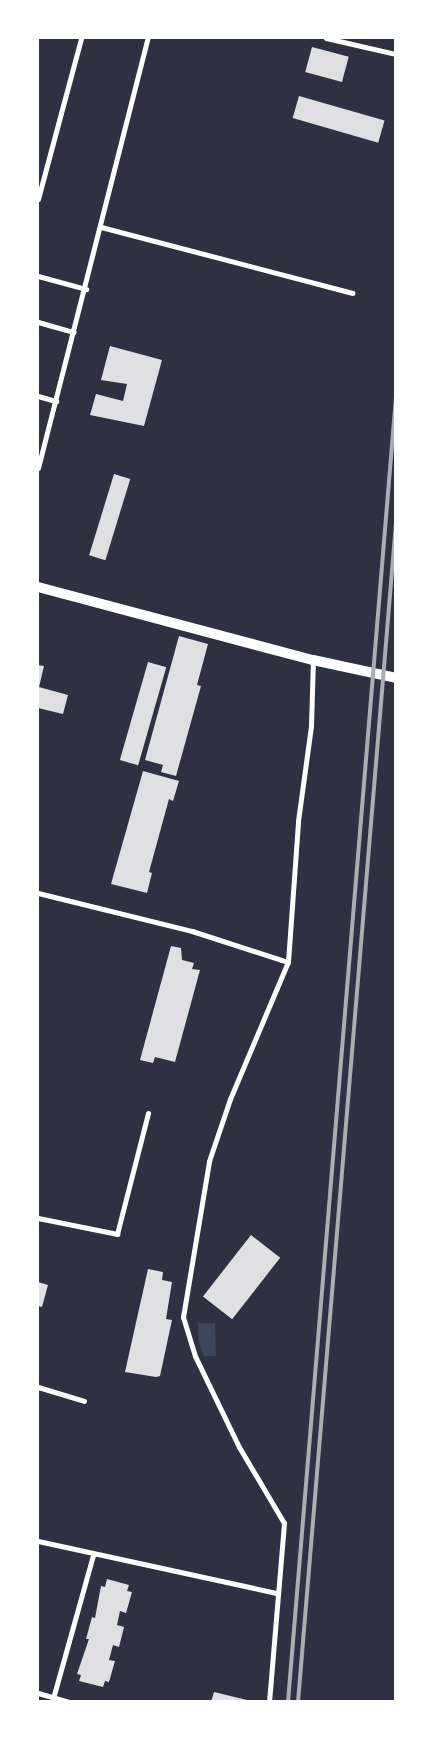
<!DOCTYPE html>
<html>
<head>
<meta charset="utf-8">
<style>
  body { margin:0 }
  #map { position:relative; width:433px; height:1739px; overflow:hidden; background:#2d3142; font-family:"Source Sans 3",sans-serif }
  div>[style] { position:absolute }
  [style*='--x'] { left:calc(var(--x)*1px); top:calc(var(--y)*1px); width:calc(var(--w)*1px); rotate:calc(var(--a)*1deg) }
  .green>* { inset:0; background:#3c4559 }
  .building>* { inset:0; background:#e0e0e3; transform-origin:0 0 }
  .minor>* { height:5px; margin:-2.5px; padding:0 2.5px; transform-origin:2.5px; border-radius:2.5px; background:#fff }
  .secondary>* { height:10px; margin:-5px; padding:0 5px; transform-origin:5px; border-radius:5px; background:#fff }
  .rail>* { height:4px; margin:-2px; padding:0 2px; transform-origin:2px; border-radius:2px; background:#abadb3 }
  span { translate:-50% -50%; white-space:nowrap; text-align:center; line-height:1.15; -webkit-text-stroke:4px #fff; paint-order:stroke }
  .frame { position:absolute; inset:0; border:39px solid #fff; pointer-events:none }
</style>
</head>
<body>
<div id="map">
  <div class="green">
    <i style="clip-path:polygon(198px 1323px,215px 1323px,216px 1356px,204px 1356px,198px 1340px)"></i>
  </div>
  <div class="building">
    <i style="left:312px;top:47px;width:38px;height:26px;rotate:15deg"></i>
    <i style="left:299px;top:96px;width:89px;height:23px;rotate:16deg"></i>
    <i style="clip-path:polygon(110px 346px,162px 360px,144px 426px,90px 415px,96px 394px,123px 401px,127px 384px,101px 380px)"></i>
    <i style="left:114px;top:474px;width:17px;height:85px;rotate:17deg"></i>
    <i style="clip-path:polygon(179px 636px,208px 644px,197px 685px,201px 686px,176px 776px,161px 772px,163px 765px,145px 760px)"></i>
    <i style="left:148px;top:662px;width:19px;height:102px;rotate:16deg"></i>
    <i style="clip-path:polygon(38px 665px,44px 666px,39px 687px,68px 695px,63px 714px,38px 708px)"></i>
    <i style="clip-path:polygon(143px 771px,179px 781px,173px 801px,169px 799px,149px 872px,152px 873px,147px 893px,111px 884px)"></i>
    <i style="clip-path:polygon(171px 946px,181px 948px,182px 960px,194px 963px,192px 969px,200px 970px,175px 1062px,155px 1057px,153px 1063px,140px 1060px)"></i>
    <i style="left:251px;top:1235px;width:37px;height:78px;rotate:38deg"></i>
    <i style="clip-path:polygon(148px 1269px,163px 1272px,162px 1280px,172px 1282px,166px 1319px,172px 1320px,160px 1376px,156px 1377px,125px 1372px)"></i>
    <i style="clip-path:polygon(38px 1282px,48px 1285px,42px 1307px,38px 1306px)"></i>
    <i style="clip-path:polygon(107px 1579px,129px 1585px,127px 1591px,132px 1592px,126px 1613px,120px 1611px,117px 1625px,124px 1627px,119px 1647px,113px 1645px,109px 1660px,115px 1661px,109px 1682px,105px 1681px,103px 1687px,79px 1681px,81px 1675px,77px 1674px,89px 1639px,86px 1639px,92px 1617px,95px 1618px,101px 1586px,105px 1587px)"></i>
    <i style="clip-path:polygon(214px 1692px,251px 1701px,251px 1702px,211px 1702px)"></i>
  </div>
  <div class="minor">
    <i style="--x:326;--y:38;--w:72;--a:12.9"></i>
    <i style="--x:38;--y:199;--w:167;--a:-75"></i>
    <i style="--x:101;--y:227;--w:260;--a:14.7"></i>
    <i style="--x:38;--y:276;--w:50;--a:15.2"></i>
    <i style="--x:38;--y:322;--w:37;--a:16"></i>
    <i style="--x:38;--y:396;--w:19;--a:16"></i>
    <i style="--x:38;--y:468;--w:444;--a:-75.7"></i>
    <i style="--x:38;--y:893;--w:159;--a:13.9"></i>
    <i style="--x:192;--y:931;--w:101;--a:17.9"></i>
    <i style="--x:38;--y:1218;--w:81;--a:11.4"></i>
    <i style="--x:117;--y:1234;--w:125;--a:-75.6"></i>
    <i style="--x:38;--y:1387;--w:48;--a:16.9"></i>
    <i style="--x:38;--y:1541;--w:245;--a:12.3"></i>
    <i style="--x:38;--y:1693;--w:33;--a:16"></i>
    <i style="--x:52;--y:1702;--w:153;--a:-74.4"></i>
    <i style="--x:269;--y:1702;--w:180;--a:-85.2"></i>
    <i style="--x:284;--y:1523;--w:88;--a:-120.6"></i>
    <i style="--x:239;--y:1447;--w:101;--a:-115.8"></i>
    <i style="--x:195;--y:1356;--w:41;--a:-107.1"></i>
    <i style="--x:183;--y:1317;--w:158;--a:-80.5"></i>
    <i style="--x:209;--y:1161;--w:65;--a:-71.3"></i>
    <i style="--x:230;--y:1099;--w:149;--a:-67.1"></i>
    <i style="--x:288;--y:962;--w:141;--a:-85.9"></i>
    <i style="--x:298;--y:821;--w:96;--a:-82.2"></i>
    <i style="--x:311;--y:726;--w:66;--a:-88.3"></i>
  </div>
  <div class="secondary">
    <i style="--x:38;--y:587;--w:285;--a:14.9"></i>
    <i style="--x:313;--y:660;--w:85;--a:12.2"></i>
  </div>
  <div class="rail">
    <i style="--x:288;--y:1702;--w:1308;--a:-85.27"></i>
    <i style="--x:298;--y:1702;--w:1184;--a:-85.25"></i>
  </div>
  <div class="frame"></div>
</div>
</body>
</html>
